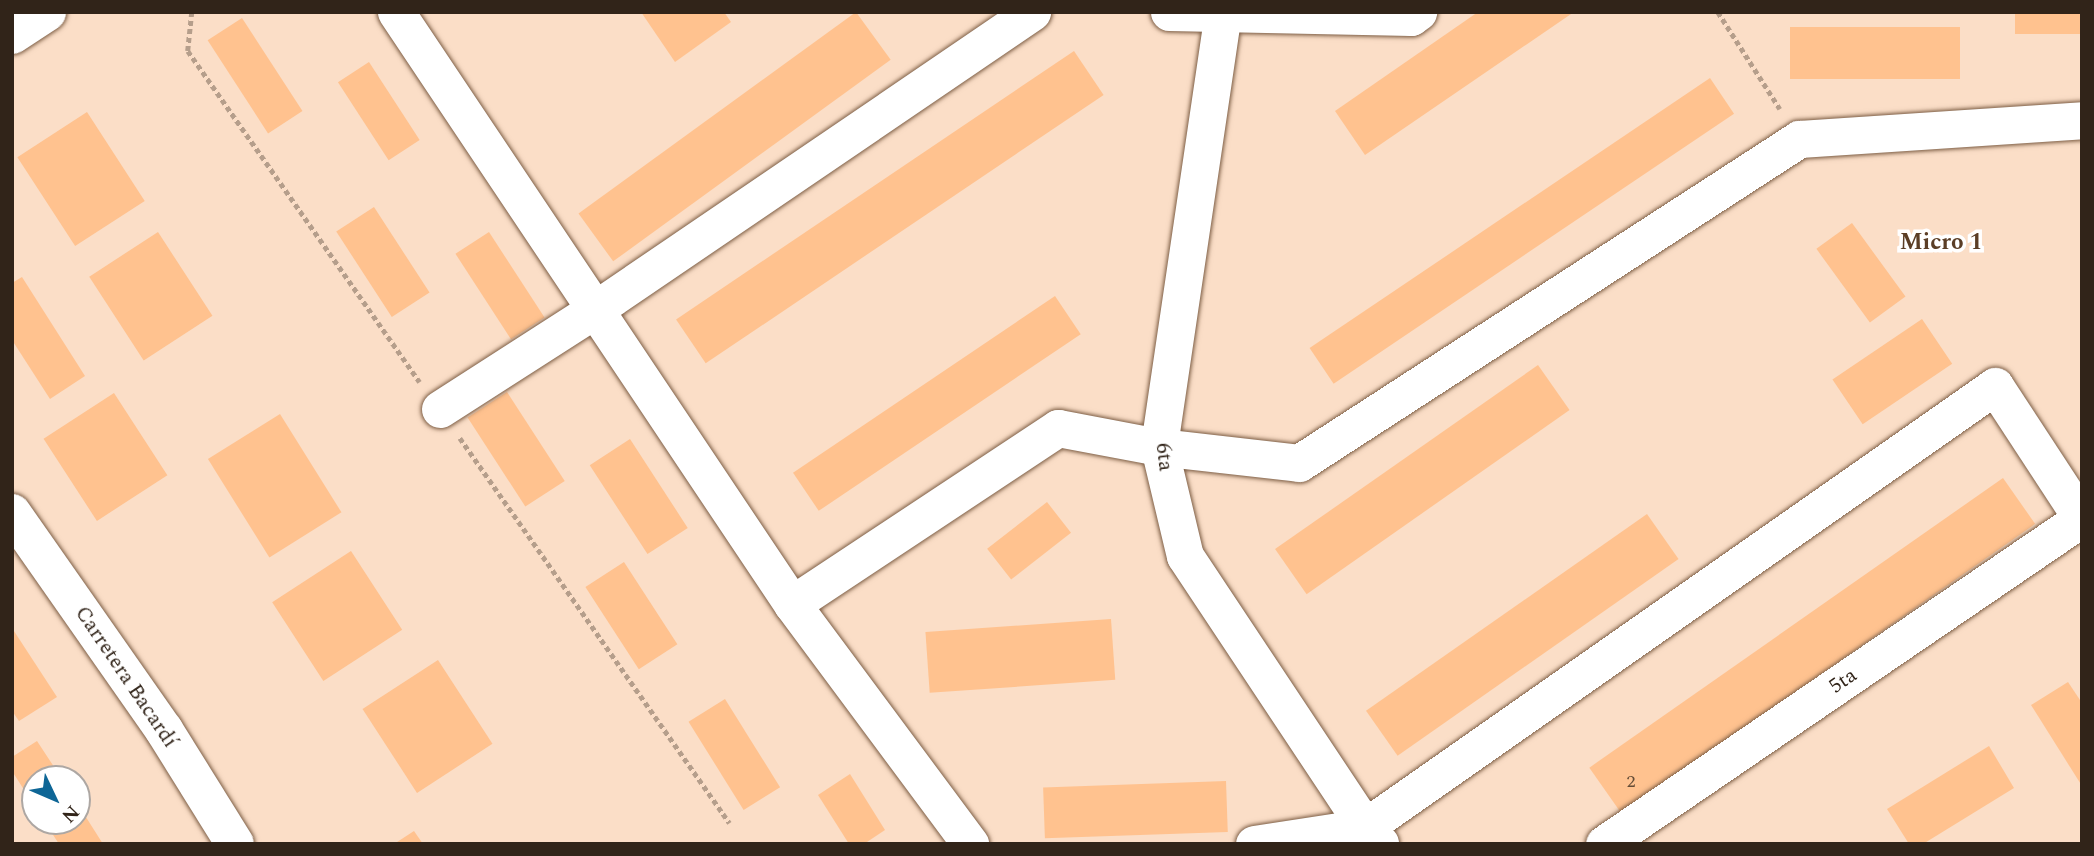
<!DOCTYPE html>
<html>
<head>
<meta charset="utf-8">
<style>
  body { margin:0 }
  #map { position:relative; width:2094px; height:856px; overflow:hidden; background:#fbdec7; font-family:Spectral,serif }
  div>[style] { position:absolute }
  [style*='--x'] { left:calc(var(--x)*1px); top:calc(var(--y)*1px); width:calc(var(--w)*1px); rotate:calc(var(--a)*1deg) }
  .building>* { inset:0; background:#ffc28f; transform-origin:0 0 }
  .path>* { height:4.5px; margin-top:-2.25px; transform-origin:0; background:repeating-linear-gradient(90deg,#b59e8b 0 5px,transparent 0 8.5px) }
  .roads { filter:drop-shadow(0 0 2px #7d5e45) drop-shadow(0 0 2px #7d5e45) }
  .street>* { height:37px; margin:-18.5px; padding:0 18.5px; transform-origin:18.5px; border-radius:18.5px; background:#fff }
  .secondary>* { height:38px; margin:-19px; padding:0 19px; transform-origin:19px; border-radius:19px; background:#fff }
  span { translate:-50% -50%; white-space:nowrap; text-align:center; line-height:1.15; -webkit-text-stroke:7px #fff; paint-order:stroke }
  .number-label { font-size:18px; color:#644c36 }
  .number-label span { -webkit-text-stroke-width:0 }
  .street-label { font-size:21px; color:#312419 }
  .neighbourhood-label { font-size:23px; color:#5b3e26; font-weight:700 }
  .frame { position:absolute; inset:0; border:14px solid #312419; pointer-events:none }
  .north { position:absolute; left:21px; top:765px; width:70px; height:70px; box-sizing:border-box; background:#fff; border:2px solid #ada7a3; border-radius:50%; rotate:134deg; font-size:19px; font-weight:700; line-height:28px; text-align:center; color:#312419 }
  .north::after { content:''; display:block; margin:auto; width:24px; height:32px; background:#0e6696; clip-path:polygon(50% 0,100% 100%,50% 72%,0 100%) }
</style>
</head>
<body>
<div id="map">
  <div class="building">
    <i style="clip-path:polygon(641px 12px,724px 12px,731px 22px,675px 62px)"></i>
    <i style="left:856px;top:12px;width:59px;height:343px;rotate:54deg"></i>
    <i style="clip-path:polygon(1478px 12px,1574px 12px,1365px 155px,1335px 111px)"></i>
    <i style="left:2015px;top:12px;width:67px;height:22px"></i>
    <i style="left:242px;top:18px;width:111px;height:41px;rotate:57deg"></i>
    <i style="left:1790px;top:27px;width:170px;height:52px"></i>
    <i style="left:1074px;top:51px;width:53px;height:480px;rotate:56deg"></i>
    <i style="left:369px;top:62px;width:93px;height:37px;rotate:57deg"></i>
    <i style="left:1710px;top:78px;width:43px;height:483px;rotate:56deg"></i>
    <i style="left:87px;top:112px;width:106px;height:83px;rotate:57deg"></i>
    <i style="left:374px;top:207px;width:102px;height:45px;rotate:57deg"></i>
    <i style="left:1852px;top:223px;width:91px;height:44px;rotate:54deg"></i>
    <i style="left:158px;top:232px;width:100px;height:82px;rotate:57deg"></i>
    <i style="left:489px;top:232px;width:102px;height:40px;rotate:57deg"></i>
    <i style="clip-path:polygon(22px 277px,85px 376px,50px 399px,12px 340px,12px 283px)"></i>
    <i style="left:1055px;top:296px;width:46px;height:316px;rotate:56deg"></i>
    <i style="left:1922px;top:319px;width:54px;height:108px;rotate:56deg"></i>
    <i style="left:1538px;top:365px;width:55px;height:321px;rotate:55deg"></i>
    <i style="left:507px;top:392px;width:106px;height:47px;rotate:57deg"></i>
    <i style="left:114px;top:393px;width:98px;height:84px;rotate:57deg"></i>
    <i style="left:280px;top:414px;width:116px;height:85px;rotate:58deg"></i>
    <i style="left:630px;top:439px;width:106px;height:48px;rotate:57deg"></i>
    <i style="left:2003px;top:478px;width:56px;height:505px;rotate:55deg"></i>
    <i style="left:1047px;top:502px;width:39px;height:76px;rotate:52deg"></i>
    <i style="left:1647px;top:514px;width:55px;height:343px;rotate:55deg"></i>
    <i style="left:351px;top:551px;width:94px;height:94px;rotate:57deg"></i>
    <i style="left:624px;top:562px;width:98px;height:46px;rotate:57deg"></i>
    <i style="left:1111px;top:619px;width:61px;height:186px;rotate:86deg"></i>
    <i style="clip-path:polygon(12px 628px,57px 697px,19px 721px,12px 711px)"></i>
    <i style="left:438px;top:660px;width:100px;height:90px;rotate:57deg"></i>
    <i style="clip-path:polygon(2068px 682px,2082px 703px,2082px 786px,2031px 705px)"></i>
    <i style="left:725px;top:699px;width:104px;height:43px;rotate:58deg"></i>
    <i style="clip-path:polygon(37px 741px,62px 779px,35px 779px,35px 807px,12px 771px,12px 757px)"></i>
    <i style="clip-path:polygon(1989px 746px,2014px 788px,1923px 844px,1909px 844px,1887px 809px)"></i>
    <i style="clip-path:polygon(850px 774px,885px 830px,864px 844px,849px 844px,818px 795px)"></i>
    <i style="left:1226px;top:781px;width:51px;height:183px;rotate:88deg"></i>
    <i style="clip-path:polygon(77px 803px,103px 844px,59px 844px,44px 821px,77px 821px)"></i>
    <i style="clip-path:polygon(414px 831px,423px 844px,394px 844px)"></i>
  </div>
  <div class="path">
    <i style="--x:192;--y:12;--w:39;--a:96"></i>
    <i style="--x:188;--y:51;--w:404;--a:55"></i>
    <i style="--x:1718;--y:12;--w:115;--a:57.4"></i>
    <i style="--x:460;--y:438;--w:470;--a:55"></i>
  </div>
  <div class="roads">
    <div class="street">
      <i style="--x:396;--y:12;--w:712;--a:56.22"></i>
      <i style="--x:792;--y:604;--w:299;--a:53.4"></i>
      <i style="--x:1169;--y:12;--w:242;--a:1.2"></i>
      <i style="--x:1411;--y:17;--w:9;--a:-36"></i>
      <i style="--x:1223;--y:12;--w:440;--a:98.4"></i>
      <i style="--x:1159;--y:447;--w:112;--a:76.6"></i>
      <i style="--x:1185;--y:556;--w:325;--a:56.4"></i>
      <i style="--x:1365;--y:827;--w:22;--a:47"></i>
      <i style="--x:12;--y:35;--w:42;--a:-33.3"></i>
      <i style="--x:440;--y:409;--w:183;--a:-32.7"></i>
      <i style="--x:594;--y:310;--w:530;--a:-34.23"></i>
      <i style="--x:792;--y:604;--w:319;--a:-33.5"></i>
      <i style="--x:1058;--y:428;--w:103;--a:10.7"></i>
      <i style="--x:1159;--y:447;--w:141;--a:6.5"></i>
      <i style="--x:1299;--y:463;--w:596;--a:-32.94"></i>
      <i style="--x:1799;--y:139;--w:284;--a:-3.8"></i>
      <i style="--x:1254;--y:844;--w:112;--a:-8.7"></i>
      <i style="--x:1365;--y:827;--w:769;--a:-34.99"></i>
      <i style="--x:1995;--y:386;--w:159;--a:56.8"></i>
      <i style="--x:1604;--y:844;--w:579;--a:-34.29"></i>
    </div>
    <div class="secondary">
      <i style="--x:12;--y:513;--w:265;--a:55"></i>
      <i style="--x:164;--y:730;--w:134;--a:58.1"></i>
    </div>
  </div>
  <div class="number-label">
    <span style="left:1631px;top:782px">2</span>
  </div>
  <div class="street-label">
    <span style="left:1164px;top:457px;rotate:83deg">6ta</span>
    <span style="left:126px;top:677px;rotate:56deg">Carretera Bacardí</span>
    <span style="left:1843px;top:681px;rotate:-34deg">5ta</span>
  </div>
  <div class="neighbourhood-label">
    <span style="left:1941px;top:243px">Micro 1</span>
  </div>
  <div class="frame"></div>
  <div class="north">N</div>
</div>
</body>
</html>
